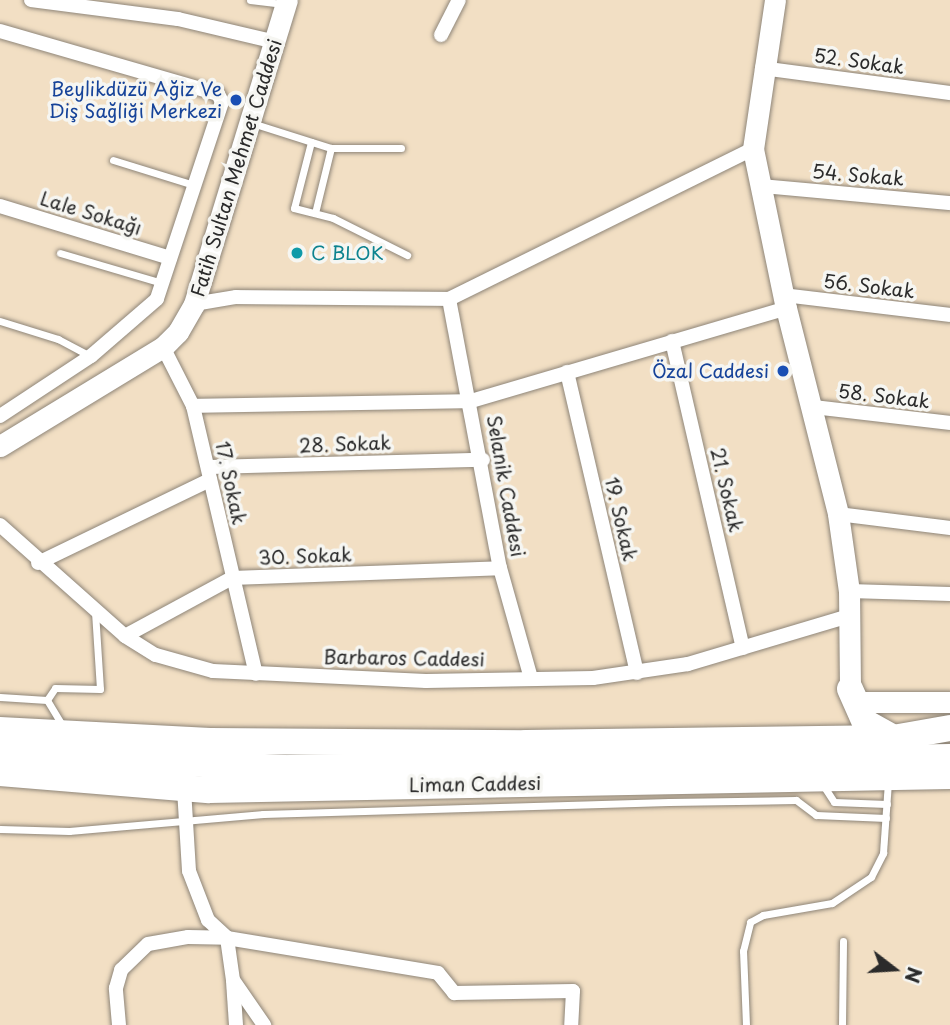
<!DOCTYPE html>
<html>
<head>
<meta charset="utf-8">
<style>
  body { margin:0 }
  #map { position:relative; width:950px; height:1025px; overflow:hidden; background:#f2dfc4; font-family:"Playpen Sans",sans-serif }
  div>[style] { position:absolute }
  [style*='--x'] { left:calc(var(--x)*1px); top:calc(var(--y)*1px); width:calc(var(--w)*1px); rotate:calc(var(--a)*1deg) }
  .roads { filter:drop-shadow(0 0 2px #8e8578) drop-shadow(0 0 2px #8e8578) }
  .lane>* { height:7px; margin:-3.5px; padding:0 3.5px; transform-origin:3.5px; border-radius:3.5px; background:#fff }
  .street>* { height:14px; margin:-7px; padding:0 7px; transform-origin:7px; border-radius:7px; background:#fff }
  .secondary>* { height:21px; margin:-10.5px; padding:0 10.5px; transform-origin:10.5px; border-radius:10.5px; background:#fff }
  .highway>* { height:26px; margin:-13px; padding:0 13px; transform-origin:13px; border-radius:13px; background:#fff }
  .dots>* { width:19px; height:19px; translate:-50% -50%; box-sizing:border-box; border:4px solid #f6f6f2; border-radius:50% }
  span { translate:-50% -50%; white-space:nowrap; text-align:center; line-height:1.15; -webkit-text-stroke:7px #f6f6f2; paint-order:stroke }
  .street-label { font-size:19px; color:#2b2b2b }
  .transit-label { font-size:19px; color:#164399 }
  .right { translate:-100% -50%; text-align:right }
  .culture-label { font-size:19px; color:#0d838f }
  .left { translate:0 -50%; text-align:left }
  .north { position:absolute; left:859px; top:934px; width:70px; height:70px; -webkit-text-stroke:5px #f6f6f2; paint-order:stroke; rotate:107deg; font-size:19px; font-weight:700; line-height:28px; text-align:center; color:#2b2b2b }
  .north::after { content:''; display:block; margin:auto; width:24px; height:32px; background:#2b2b2b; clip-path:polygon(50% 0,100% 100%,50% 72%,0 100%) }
</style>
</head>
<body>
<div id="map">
  <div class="roads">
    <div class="lane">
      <i style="--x:250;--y:0;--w:34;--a:7"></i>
      <i style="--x:252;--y:123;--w:83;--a:17.6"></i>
      <i style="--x:331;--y:148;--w:70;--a:0"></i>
      <i style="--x:311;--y:142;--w:68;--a:104.4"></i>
      <i style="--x:294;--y:208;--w:40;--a:14.4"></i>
      <i style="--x:333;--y:218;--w:83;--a:26.6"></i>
      <i style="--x:113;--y:160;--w:85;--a:17.2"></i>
      <i style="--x:315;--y:213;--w:67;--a:-76.2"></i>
      <i style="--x:60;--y:253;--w:106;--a:16.4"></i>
      <i style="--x:0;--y:321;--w:61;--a:17.2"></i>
      <i style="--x:58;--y:339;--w:36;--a:28"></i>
      <i style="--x:0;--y:697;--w:47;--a:3.7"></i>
      <i style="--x:47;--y:700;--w:31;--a:59"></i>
      <i style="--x:47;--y:700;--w:14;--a:-56"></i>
      <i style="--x:55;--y:688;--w:45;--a:1.3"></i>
      <i style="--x:100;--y:689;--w:78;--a:-93.7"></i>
      <i style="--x:823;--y:785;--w:20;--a:57"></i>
      <i style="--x:834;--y:802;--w:53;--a:2.2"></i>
      <i style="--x:0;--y:829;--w:69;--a:1.7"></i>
      <i style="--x:69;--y:831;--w:195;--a:-5"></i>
      <i style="--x:263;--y:814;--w:406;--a:-1.7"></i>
      <i style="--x:669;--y:802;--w:127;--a:-0.9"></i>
      <i style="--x:796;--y:800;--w:25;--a:37"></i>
      <i style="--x:816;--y:815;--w:70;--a:2.5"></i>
      <i style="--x:746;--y:1025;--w:74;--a:-92.3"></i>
      <i style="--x:743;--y:951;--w:30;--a:-76"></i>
      <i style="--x:750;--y:922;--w:15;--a:-28"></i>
      <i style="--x:763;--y:915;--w:70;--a:-9.9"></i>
      <i style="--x:832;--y:903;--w:47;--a:-33.7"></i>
      <i style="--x:871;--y:877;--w:27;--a:-63"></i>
      <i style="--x:883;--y:853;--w:72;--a:-86"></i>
      <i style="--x:842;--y:1025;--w:84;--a:-89.3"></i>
    </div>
    <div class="street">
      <i style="--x:31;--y:0;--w:148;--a:7.4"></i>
      <i style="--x:178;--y:19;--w:101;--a:13.2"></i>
      <i style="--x:0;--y:31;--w:227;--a:16.1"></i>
      <i style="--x:218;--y:94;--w:9;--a:63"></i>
      <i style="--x:222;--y:102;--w:207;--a:108.3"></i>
      <i style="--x:157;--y:299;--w:87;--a:139.2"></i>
      <i style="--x:91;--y:356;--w:109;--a:146.6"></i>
      <i style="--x:441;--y:35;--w:39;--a:-63"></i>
      <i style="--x:762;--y:68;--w:190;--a:7.6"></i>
      <i style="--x:762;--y:186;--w:189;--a:5.2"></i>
      <i style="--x:0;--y:206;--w:178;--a:17"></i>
      <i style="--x:783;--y:295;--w:168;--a:6.8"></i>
      <i style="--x:449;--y:299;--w:274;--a:79.3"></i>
      <i style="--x:500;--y:568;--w:114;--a:74.3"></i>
      <i style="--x:194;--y:304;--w:43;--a:-9.5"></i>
      <i style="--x:236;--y:297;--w:213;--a:0.5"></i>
      <i style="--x:449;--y:299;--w:339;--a:-26.3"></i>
      <i style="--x:672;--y:341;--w:315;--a:77"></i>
      <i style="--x:163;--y:347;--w:66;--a:63"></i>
      <i style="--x:193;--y:406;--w:275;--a:76.8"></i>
      <i style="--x:567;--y:372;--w:309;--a:76.9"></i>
      <i style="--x:193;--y:406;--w:278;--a:-1"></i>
      <i style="--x:471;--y:401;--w:328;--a:-16.4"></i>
      <i style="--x:814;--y:407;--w:137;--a:6.7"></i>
      <i style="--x:208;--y:467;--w:275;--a:-1.5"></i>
      <i style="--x:838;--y:514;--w:113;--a:7.1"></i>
      <i style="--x:0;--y:525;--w:167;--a:41.6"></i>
      <i style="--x:125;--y:636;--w:36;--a:32"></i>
      <i style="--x:156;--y:655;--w:59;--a:15.7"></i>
      <i style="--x:213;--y:671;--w:213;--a:2.7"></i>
      <i style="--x:426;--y:681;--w:167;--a:-1"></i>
      <i style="--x:593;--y:678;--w:96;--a:-8.4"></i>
      <i style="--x:688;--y:664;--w:168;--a:-16.6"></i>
      <i style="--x:38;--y:563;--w:191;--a:-25.8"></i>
      <i style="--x:849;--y:591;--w:101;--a:1.7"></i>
      <i style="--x:125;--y:636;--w:122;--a:-28.5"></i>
      <i style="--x:232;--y:578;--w:268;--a:-2.1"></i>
      <i style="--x:184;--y:789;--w:82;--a:86.5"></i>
      <i style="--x:189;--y:871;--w:53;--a:68.8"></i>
      <i style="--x:208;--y:920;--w:26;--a:43"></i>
      <i style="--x:227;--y:938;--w:42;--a:81.9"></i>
      <i style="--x:233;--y:980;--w:55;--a:55.4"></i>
      <i style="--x:233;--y:981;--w:44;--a:86.1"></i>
      <i style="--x:119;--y:1025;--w:37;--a:-95"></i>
      <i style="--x:116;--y:988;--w:19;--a:-74"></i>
      <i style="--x:121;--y:970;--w:37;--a:-44"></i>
      <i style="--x:148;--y:944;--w:41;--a:-9.9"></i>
      <i style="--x:188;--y:937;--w:39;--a:1"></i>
      <i style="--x:227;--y:938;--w:214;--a:9.4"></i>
      <i style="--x:438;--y:973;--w:26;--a:51"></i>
      <i style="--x:454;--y:993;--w:119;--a:-1"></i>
      <i style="--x:573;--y:991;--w:34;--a:93"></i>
    </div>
    <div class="secondary">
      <i style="--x:775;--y:0;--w:151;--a:98.4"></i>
      <i style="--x:753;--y:149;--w:162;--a:78.3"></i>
      <i style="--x:786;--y:308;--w:212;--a:75.8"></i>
      <i style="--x:838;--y:514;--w:78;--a:81.9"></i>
      <i style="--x:849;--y:591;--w:98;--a:89.4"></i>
      <i style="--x:0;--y:446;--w:191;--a:-31.3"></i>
      <i style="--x:163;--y:347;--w:21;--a:-45"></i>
      <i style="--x:178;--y:332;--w:32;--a:-60"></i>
      <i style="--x:194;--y:304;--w:318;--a:-73"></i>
      <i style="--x:856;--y:702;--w:94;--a:0"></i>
    </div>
    <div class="highway">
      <i style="--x:850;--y:689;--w:36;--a:66"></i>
      <i style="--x:865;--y:722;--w:31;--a:29"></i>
      <i style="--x:0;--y:730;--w:210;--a:3"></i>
      <i style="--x:210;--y:741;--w:316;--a:0.4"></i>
      <i style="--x:526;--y:743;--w:367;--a:-0.8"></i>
      <i style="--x:893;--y:738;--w:58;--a:-10"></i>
      <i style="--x:0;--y:754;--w:290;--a:2.8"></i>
      <i style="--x:290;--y:768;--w:660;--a:-0.95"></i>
      <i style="--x:0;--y:773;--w:210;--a:4.7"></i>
      <i style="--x:209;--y:790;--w:741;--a:-1.08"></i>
    </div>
  </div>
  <div class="dots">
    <i style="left:236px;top:100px;background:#1a4fb4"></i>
    <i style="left:297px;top:253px;background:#0f9aa8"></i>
    <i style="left:783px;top:371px;background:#1a4fb4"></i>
  </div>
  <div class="street-label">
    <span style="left:859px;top:61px;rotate:8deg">52. Sokak</span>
    <span style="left:236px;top:168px;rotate:-73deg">Fatih Sultan Mehmet Caddesi</span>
    <span style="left:858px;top:175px;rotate:5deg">54. Sokak</span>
    <span style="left:91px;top:213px;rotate:17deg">Lale Sokağı</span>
    <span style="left:869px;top:286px;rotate:7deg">56. Sokak</span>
    <span style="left:884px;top:396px;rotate:7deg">58. Sokak</span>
    <span style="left:345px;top:444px;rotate:-2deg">28. Sokak</span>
    <span style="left:231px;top:483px;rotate:78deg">17. Sokak</span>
    <span style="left:506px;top:486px;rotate:80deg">Selanik Caddesi</span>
    <span style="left:727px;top:490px;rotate:77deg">21. Sokak</span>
    <span style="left:621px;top:519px;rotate:77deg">19. Sokak</span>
    <span style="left:305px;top:556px;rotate:-2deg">30. Sokak</span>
    <span style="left:404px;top:658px;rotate:1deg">Barbaros Caddesi</span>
    <span style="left:475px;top:784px;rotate:-1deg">Liman Caddesi</span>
  </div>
  <div class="transit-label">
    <span class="right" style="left:222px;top:100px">Beylikdüzü Ağiz Ve<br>Diş Sağliği Merkezi</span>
    <span class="right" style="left:769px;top:371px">Özal Caddesi</span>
  </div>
  <div class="culture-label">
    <span class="left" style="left:311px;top:253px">C BLOK</span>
  </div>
  <div class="north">N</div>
</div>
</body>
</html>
